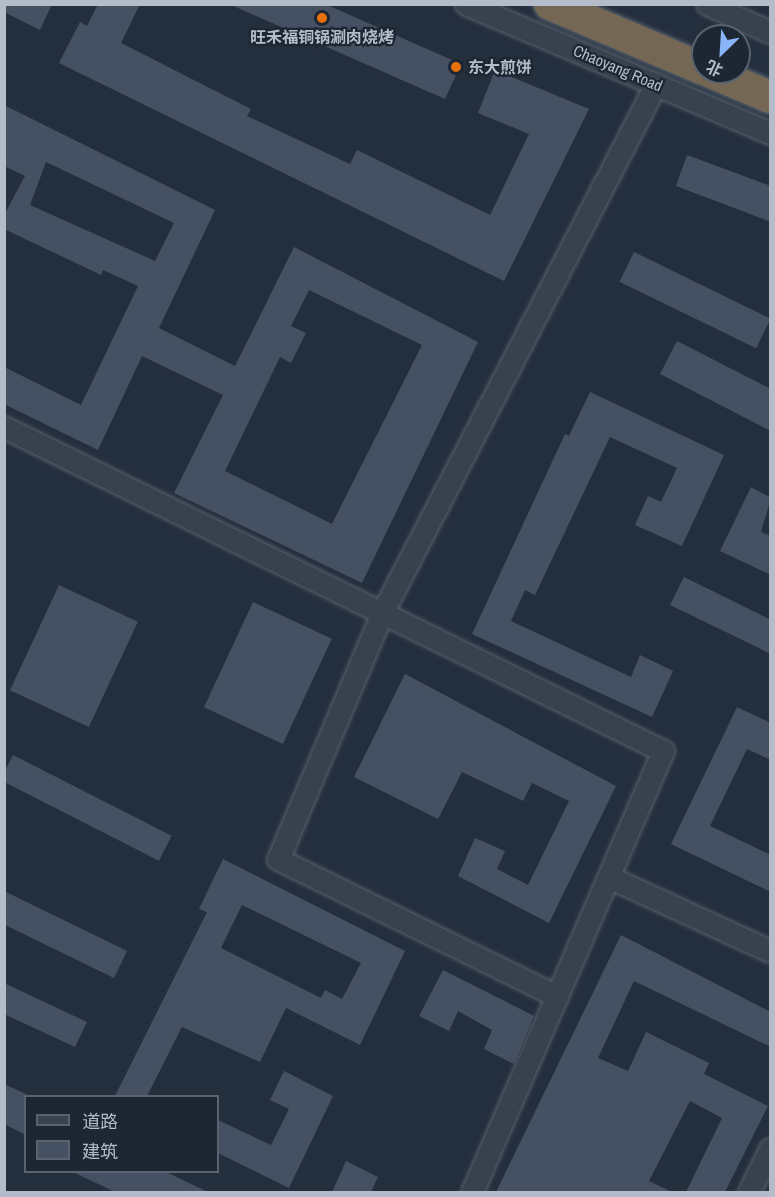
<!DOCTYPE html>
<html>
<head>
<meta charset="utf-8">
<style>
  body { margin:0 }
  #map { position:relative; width:775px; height:1197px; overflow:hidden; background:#242f3e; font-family:"Archivo Narrow","Noto Sans SC",sans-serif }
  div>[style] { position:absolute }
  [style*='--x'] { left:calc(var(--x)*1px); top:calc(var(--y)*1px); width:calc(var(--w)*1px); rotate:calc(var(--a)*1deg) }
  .building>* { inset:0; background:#455162; transform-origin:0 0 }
  .roads { filter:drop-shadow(0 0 2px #565f6c) drop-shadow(0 0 2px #565f6c) }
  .minor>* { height:21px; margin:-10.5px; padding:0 10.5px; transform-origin:10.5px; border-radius:10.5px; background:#38414e }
  .highway>* { height:32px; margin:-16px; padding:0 16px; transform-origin:16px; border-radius:16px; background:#746855 }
  .dots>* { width:16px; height:16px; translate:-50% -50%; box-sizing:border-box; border:3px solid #1d2633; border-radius:50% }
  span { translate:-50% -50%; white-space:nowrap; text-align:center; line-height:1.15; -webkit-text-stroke:4.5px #1d2633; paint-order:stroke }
  .poi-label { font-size:16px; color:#b4bcc9; font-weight:700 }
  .left { translate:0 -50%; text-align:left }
  .street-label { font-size:16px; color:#b4bcc9 }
  .frame { position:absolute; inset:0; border:6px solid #b4bcc9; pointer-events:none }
  .legend { position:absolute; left:24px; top:1095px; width:195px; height:78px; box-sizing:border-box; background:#1d2633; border:2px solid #59626f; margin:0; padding:8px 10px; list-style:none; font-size:18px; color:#b4bcc9 }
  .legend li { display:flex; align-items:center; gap:12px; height:30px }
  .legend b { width:30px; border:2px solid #59626f }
  .north { position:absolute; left:691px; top:24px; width:60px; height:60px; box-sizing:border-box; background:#1d2633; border:2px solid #59626f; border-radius:50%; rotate:205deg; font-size:16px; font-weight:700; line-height:24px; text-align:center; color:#b4bcc9 }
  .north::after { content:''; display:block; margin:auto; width:21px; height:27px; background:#8ab4f8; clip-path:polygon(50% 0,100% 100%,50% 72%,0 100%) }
</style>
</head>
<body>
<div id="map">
  <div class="building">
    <i style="clip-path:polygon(4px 4px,52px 4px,40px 30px,4px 12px)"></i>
    <i style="clip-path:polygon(98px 4px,140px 4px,121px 43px,251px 109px,247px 116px,350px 164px,357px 150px,490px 215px,529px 134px,478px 113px,495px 70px,589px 109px,504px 281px,59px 63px,80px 22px,87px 26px)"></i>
    <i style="clip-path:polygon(229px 4px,325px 4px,461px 64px,445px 99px)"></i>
    <i style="clip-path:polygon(evenodd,4px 105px,215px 210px,159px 328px,235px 366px,294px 247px,478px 342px,362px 583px,174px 493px,223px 395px,142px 356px,98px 450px,4px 404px,4px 367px,81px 405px,138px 286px,103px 270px,101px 275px,4px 229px,4px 215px,25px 176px,4px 166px,4px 105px,46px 162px,174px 223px,155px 261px,30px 205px,46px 162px,4px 105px,309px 290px,422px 345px,332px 524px,225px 471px,280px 357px,291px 363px,306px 333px,291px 326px,309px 290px)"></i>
    <i style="clip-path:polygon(687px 155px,771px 186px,771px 222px,676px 186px)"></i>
    <i style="left:634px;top:252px;width:152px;height:33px;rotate:26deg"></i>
    <i style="clip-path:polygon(677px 341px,771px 389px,771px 431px,660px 374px)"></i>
    <i style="clip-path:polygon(590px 392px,724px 455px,682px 546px,635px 525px,648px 496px,661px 502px,677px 468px,610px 437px,535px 595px,525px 590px,511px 621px,631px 677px,640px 655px,673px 671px,652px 717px,472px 634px,565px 434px,569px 436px)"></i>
    <i style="clip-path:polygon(751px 487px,771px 498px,761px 532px,771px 536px,771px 575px,720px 551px)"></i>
    <i style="clip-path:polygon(684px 577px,771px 620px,771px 654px,670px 605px)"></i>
    <i style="left:59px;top:585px;width:87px;height:116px;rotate:25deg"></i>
    <i style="left:253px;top:602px;width:87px;height:116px;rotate:25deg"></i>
    <i style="clip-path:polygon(405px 674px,616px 786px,549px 923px,458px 876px,475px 838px,505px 851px,497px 869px,528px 885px,569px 801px,532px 783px,523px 801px,462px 772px,438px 819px,354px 777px)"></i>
    <i style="clip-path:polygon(737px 707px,771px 723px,771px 760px,747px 749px,710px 826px,771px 855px,771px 892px,671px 844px)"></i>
    <i style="left:13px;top:755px;width:178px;height:28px;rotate:27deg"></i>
    <i style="clip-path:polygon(evenodd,223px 859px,405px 951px,360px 1045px,286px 1008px,260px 1062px,182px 1027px,147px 1096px,115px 1096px,207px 912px,199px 909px,223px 859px,242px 905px,361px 963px,342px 999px,325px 990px,321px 998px,221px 948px,242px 905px)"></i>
    <i style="left:4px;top:891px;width:137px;height:30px;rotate:26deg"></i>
    <i style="clip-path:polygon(621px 935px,771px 1012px,771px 1047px,634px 981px,598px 1058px,628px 1071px,646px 1032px,709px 1063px,704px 1074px,768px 1106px,725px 1192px,686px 1192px,722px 1118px,690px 1101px,649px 1181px,672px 1192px,496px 1192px)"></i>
    <i style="clip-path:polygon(443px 970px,534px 1016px,514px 1064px,484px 1049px,492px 1030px,458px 1011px,449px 1031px,419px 1016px)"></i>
    <i style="clip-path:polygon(4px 983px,87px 1022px,75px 1047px,4px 1014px)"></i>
    <i style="clip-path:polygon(284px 1071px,333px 1096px,289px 1188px,218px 1153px,218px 1120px,271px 1145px,289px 1109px,270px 1100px)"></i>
    <i style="clip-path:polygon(4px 1084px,26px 1094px,26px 1135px,4px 1124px)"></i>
    <i style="clip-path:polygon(346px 1161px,378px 1177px,371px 1192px,332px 1192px)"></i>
    <i style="clip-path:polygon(73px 1172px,166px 1172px,208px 1192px,115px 1192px)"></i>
  </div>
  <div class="roads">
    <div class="minor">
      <i style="--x:466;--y:4;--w:330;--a:23"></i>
      <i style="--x:707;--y:4;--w:69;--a:24"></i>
      <i style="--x:4;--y:427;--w:421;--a:26.2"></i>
      <i style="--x:382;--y:613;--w:596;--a:-62.62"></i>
      <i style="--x:609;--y:877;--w:177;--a:24.7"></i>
      <i style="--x:472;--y:1192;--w:481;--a:-66.6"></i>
      <i style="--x:663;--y:751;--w:313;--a:-153.8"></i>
      <i style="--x:382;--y:613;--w:267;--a:112.9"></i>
      <i style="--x:278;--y:859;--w:311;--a:26.2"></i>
      <i style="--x:749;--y:1192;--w:48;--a:-64"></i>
    </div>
    <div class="highway">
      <i style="--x:550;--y:4;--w:166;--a:23"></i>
      <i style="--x:711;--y:72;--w:64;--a:23"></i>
    </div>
  </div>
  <div class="dots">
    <i style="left:322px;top:18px;background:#e8710a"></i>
    <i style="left:456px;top:67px;background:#e8710a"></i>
  </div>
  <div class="poi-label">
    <span style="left:322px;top:37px">旺禾福铜锅涮肉烧烤</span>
    <span class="left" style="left:468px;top:67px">东大煎饼</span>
  </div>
  <div class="street-label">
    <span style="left:618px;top:68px;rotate:23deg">Chaoyang Road</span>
  </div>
  <div class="frame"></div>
  <ul class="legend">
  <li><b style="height:8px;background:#38414e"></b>道路</li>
  <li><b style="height:16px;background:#455162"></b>建筑</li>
  </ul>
  <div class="north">北</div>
</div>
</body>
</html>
